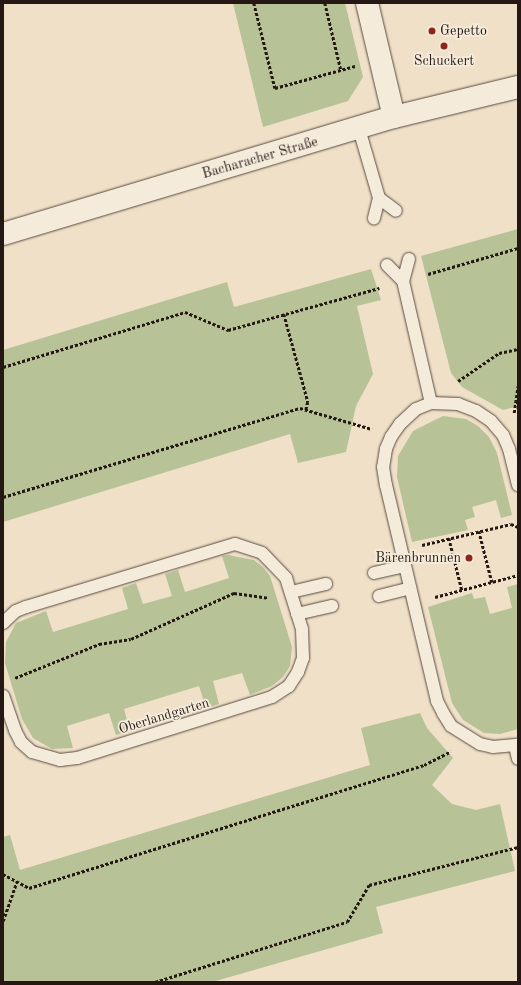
<!DOCTYPE html>
<html>
<head>
<meta charset="utf-8">
<style>
  body { margin:0 }
  #map { position:relative; width:521px; height:985px; overflow:hidden; background:#efe0c7; font-family:"Old Standard TT",serif }
  div>[style] { position:absolute }
  [style*='--x'] { left:calc(var(--x)*1px); top:calc(var(--y)*1px); width:calc(var(--w)*1px); rotate:calc(var(--a)*1deg) }
  .green>* { inset:0; background:#b7c297 }
  .path>* { height:2.5px; margin-top:-1.25px; transform-origin:0; background:repeating-linear-gradient(90deg,#251814 0 3px,transparent 0 5px) }
  .roads { filter:drop-shadow(0 0 1px #584a41) drop-shadow(0 0 1px #584a41) }
  .lane>* { height:12px; margin:-6px; padding:0 6px; transform-origin:6px; border-radius:6px; background:#f5ebdb }
  .street>* { height:22px; margin:-11px; padding:0 11px; transform-origin:11px; border-radius:11px; background:#f5ebdb }
  .dots>* { width:11px; height:11px; translate:-50% -50%; box-sizing:border-box; border:2px solid #f5ebdb; border-radius:50% }
  span { translate:-50% -50%; white-space:nowrap; text-align:center; line-height:1.15; -webkit-text-stroke:3.5px #f5ebdb; paint-order:stroke }
  .poi-label { font-size:14px; color:#251814 }
  .left { translate:0 -50%; text-align:left }
  .right { translate:-100% -50%; text-align:right }
  .street-label { font-size:14px; color:#251814 }
  .frame { position:absolute; inset:0; border:4px solid #251814; pointer-events:none }
</style>
</head>
<body>
<div id="map">
  <div class="green">
    <i style="clip-path:polygon(233px 3px,345px 3px,363px 77px,348px 101px,263px 127px)"></i>
    <i style="clip-path:polygon(518px 229px,518px 406px,503px 410px,462px 387px,451px 373px,421px 256px)"></i>
    <i style="clip-path:polygon(371px 269px,381px 300px,357px 306px,373px 374px,356px 406px,346px 452px,298px 463px,290px 434px,3px 522px,3px 350px,227px 282px,234px 307px)"></i>
    <i style="clip-path:polygon(443px 416px,466px 419px,478px 426px,489px 437px,497px 453px,512px 515px,501px 518px,496px 500px,472px 507px,475px 517px,465px 520px,468px 530px,412px 542px,397px 477px,398px 456px,413px 431px)"></i>
    <i style="clip-path:polygon(228px 555px,254px 560px,263px 567px,270px 576px,292px 647px,290px 666px,283px 677px,272px 686px,250px 695px,242px 673px,213px 681px,219px 704px,206px 708px,199px 686px,124px 709px,130px 731px,116px 735px,109px 713px,67px 726px,73px 748px,52px 749px,33px 738px,22px 719px,5px 663px,6px 642px,16px 623px,46px 611px,53px 632px,128px 609px,122px 588px,136px 583px,143px 604px,172px 596px,165px 574px,178px 570px,185px 592px,229px 578px,222px 556px)"></i>
    <i style="clip-path:polygon(518px 584px,518px 729px,500px 734px,484px 733px,463px 720px,452px 703px,428px 607px,472px 593px,474px 599px,485px 597px,490px 614px,512px 608px,507px 587px)"></i>
    <i style="clip-path:polygon(420px 713px,427px 728px,453px 758px,432px 785px,452px 804px,476px 810px,500px 804px,515px 871px,376px 907px,383px 933px,212px 982px,3px 982px,3px 837px,10px 835px,20px 870px,370px 765px,361px 728px)"></i>
  </div>
  <div class="path">
    <i style="--x:254;--y:3;--w:88;--a:76.1"></i>
    <i style="--x:275;--y:88;--w:83;--a:-15.4"></i>
    <i style="--x:325;--y:3;--w:69;--a:76.6"></i>
    <i style="--x:428;--y:274;--w:94;--a:-16.1"></i>
    <i style="--x:284;--y:314;--w:91;--a:74.7"></i>
    <i style="--x:308;--y:402;--w:8;--a:104"></i>
    <i style="--x:3;--y:367;--w:190;--a:-16.8"></i>
    <i style="--x:185;--y:312;--w:47;--a:22.7"></i>
    <i style="--x:228;--y:330;--w:157;--a:-15.5"></i>
    <i style="--x:458;--y:381;--w:50;--a:-34.3"></i>
    <i style="--x:499;--y:353;--w:19;--a:-12"></i>
    <i style="--x:514;--y:413;--w:27;--a:-82"></i>
    <i style="--x:3;--y:497;--w:310;--a:-16.7"></i>
    <i style="--x:300;--y:408;--w:75;--a:16.3"></i>
    <i style="--x:479;--y:531;--w:53;--a:75.7"></i>
    <i style="--x:449;--y:538;--w:54;--a:76"></i>
    <i style="--x:422;--y:545;--w:91;--a:-13.3"></i>
    <i style="--x:511;--y:524;--w:8;--a:23"></i>
    <i style="--x:435;--y:597;--w:86;--a:-14.8"></i>
    <i style="--x:15;--y:678;--w:91;--a:-22"></i>
    <i style="--x:99;--y:644;--w:32;--a:-9"></i>
    <i style="--x:131;--y:639;--w:113;--a:-24.1"></i>
    <i style="--x:234;--y:593;--w:34;--a:8"></i>
    <i style="--x:3;--y:874;--w:30;--a:28"></i>
    <i style="--x:29;--y:888;--w:414;--a:-17.3"></i>
    <i style="--x:424;--y:765;--w:30;--a:-27"></i>
    <i style="--x:3;--y:921;--w:42;--a:-70.7"></i>
    <i style="--x:155;--y:982;--w:201;--a:-17.4"></i>
    <i style="--x:347;--y:922;--w:43;--a:-59.3"></i>
    <i style="--x:369;--y:885;--w:154;--a:-14.3"></i>
  </div>
  <div class="roads">
    <div class="lane">
      <i style="--x:359;--y:129;--w:72;--a:73.8"></i>
      <i style="--x:379;--y:198;--w:21;--a:104"></i>
      <i style="--x:379;--y:198;--w:21;--a:37"></i>
      <i style="--x:409;--y:259;--w:23;--a:105"></i>
      <i style="--x:403;--y:281;--w:125;--a:77.1"></i>
      <i style="--x:387;--y:265;--w:23;--a:45"></i>
      <i style="--x:518;--y:485;--w:37;--a:-104"></i>
      <i style="--x:509;--y:449;--w:15;--a:-113"></i>
      <i style="--x:503;--y:435;--w:18;--a:-131"></i>
      <i style="--x:491;--y:421;--w:18;--a:-146"></i>
      <i style="--x:476;--y:411;--w:19;--a:-159"></i>
      <i style="--x:458;--y:404;--w:27;--a:-178"></i>
      <i style="--x:431;--y:403;--w:16;--a:158"></i>
      <i style="--x:416;--y:409;--w:22;--a:137"></i>
      <i style="--x:400;--y:424;--w:16;--a:125"></i>
      <i style="--x:391;--y:437;--w:13;--a:113"></i>
      <i style="--x:386;--y:449;--w:18;--a:99"></i>
      <i style="--x:383;--y:467;--w:18;--a:81"></i>
      <i style="--x:386;--y:485;--w:222;--a:76.7"></i>
      <i style="--x:437;--y:701;--w:13;--a:63"></i>
      <i style="--x:443;--y:713;--w:15;--a:58"></i>
      <i style="--x:451;--y:726;--w:34;--a:32"></i>
      <i style="--x:480;--y:744;--w:13;--a:13"></i>
      <i style="--x:493;--y:747;--w:25;--a:-5"></i>
      <i style="--x:374;--y:573;--w:32;--a:-13"></i>
      <i style="--x:291;--y:592;--w:36;--a:-13"></i>
      <i style="--x:379;--y:596;--w:32;--a:-14"></i>
      <i style="--x:297;--y:614;--w:36;--a:-13"></i>
      <i style="--x:3;--y:623;--w:18;--a:-43"></i>
      <i style="--x:16;--y:611;--w:11;--a:-22"></i>
      <i style="--x:26;--y:607;--w:218;--a:-16.8"></i>
      <i style="--x:235;--y:544;--w:28;--a:18"></i>
      <i style="--x:262;--y:553;--w:35;--a:46"></i>
      <i style="--x:286;--y:578;--w:53;--a:72.6"></i>
      <i style="--x:302;--y:629;--w:29;--a:88"></i>
      <i style="--x:303;--y:658;--w:15;--a:110"></i>
      <i style="--x:298;--y:672;--w:17;--a:123"></i>
      <i style="--x:289;--y:686;--w:20;--a:147"></i>
      <i style="--x:272;--y:697;--w:204;--a:162.6"></i>
      <i style="--x:77;--y:758;--w:17;--a:173"></i>
      <i style="--x:60;--y:760;--w:29;--a:-164"></i>
      <i style="--x:32;--y:752;--w:15;--a:-138"></i>
      <i style="--x:21;--y:742;--w:13;--a:-117"></i>
      <i style="--x:15;--y:730;--w:36;--a:-109"></i>
      <i style="--x:515;--y:746;--w:13;--a:77"></i>
    </div>
    <div class="street">
      <i style="--x:367;--y:3;--w:117;--a:76.7"></i>
      <i style="--x:3;--y:234;--w:408;--a:-16.7"></i>
      <i style="--x:394;--y:117;--w:128;--a:-13.6"></i>
    </div>
  </div>
  <div class="dots">
    <i style="left:432px;top:31px;background:#8f2418"></i>
    <i style="left:444px;top:46px;background:#8f2418"></i>
    <i style="left:469px;top:558px;background:#8f2418"></i>
  </div>
  <div class="poi-label">
    <span class="left" style="left:440px;top:31px">Gepetto</span>
    <span style="left:444px;top:61px">Schuckert</span>
    <span class="right" style="left:461px;top:558px">Bärenbrunnen</span>
  </div>
  <div class="street-label">
    <span style="left:260px;top:158px;rotate:-16deg">Bacharacher Straße</span>
    <span style="left:164px;top:716px;rotate:-17deg">Oberlandgarten</span>
  </div>
  <div class="frame"></div>
</div>
</body>
</html>
